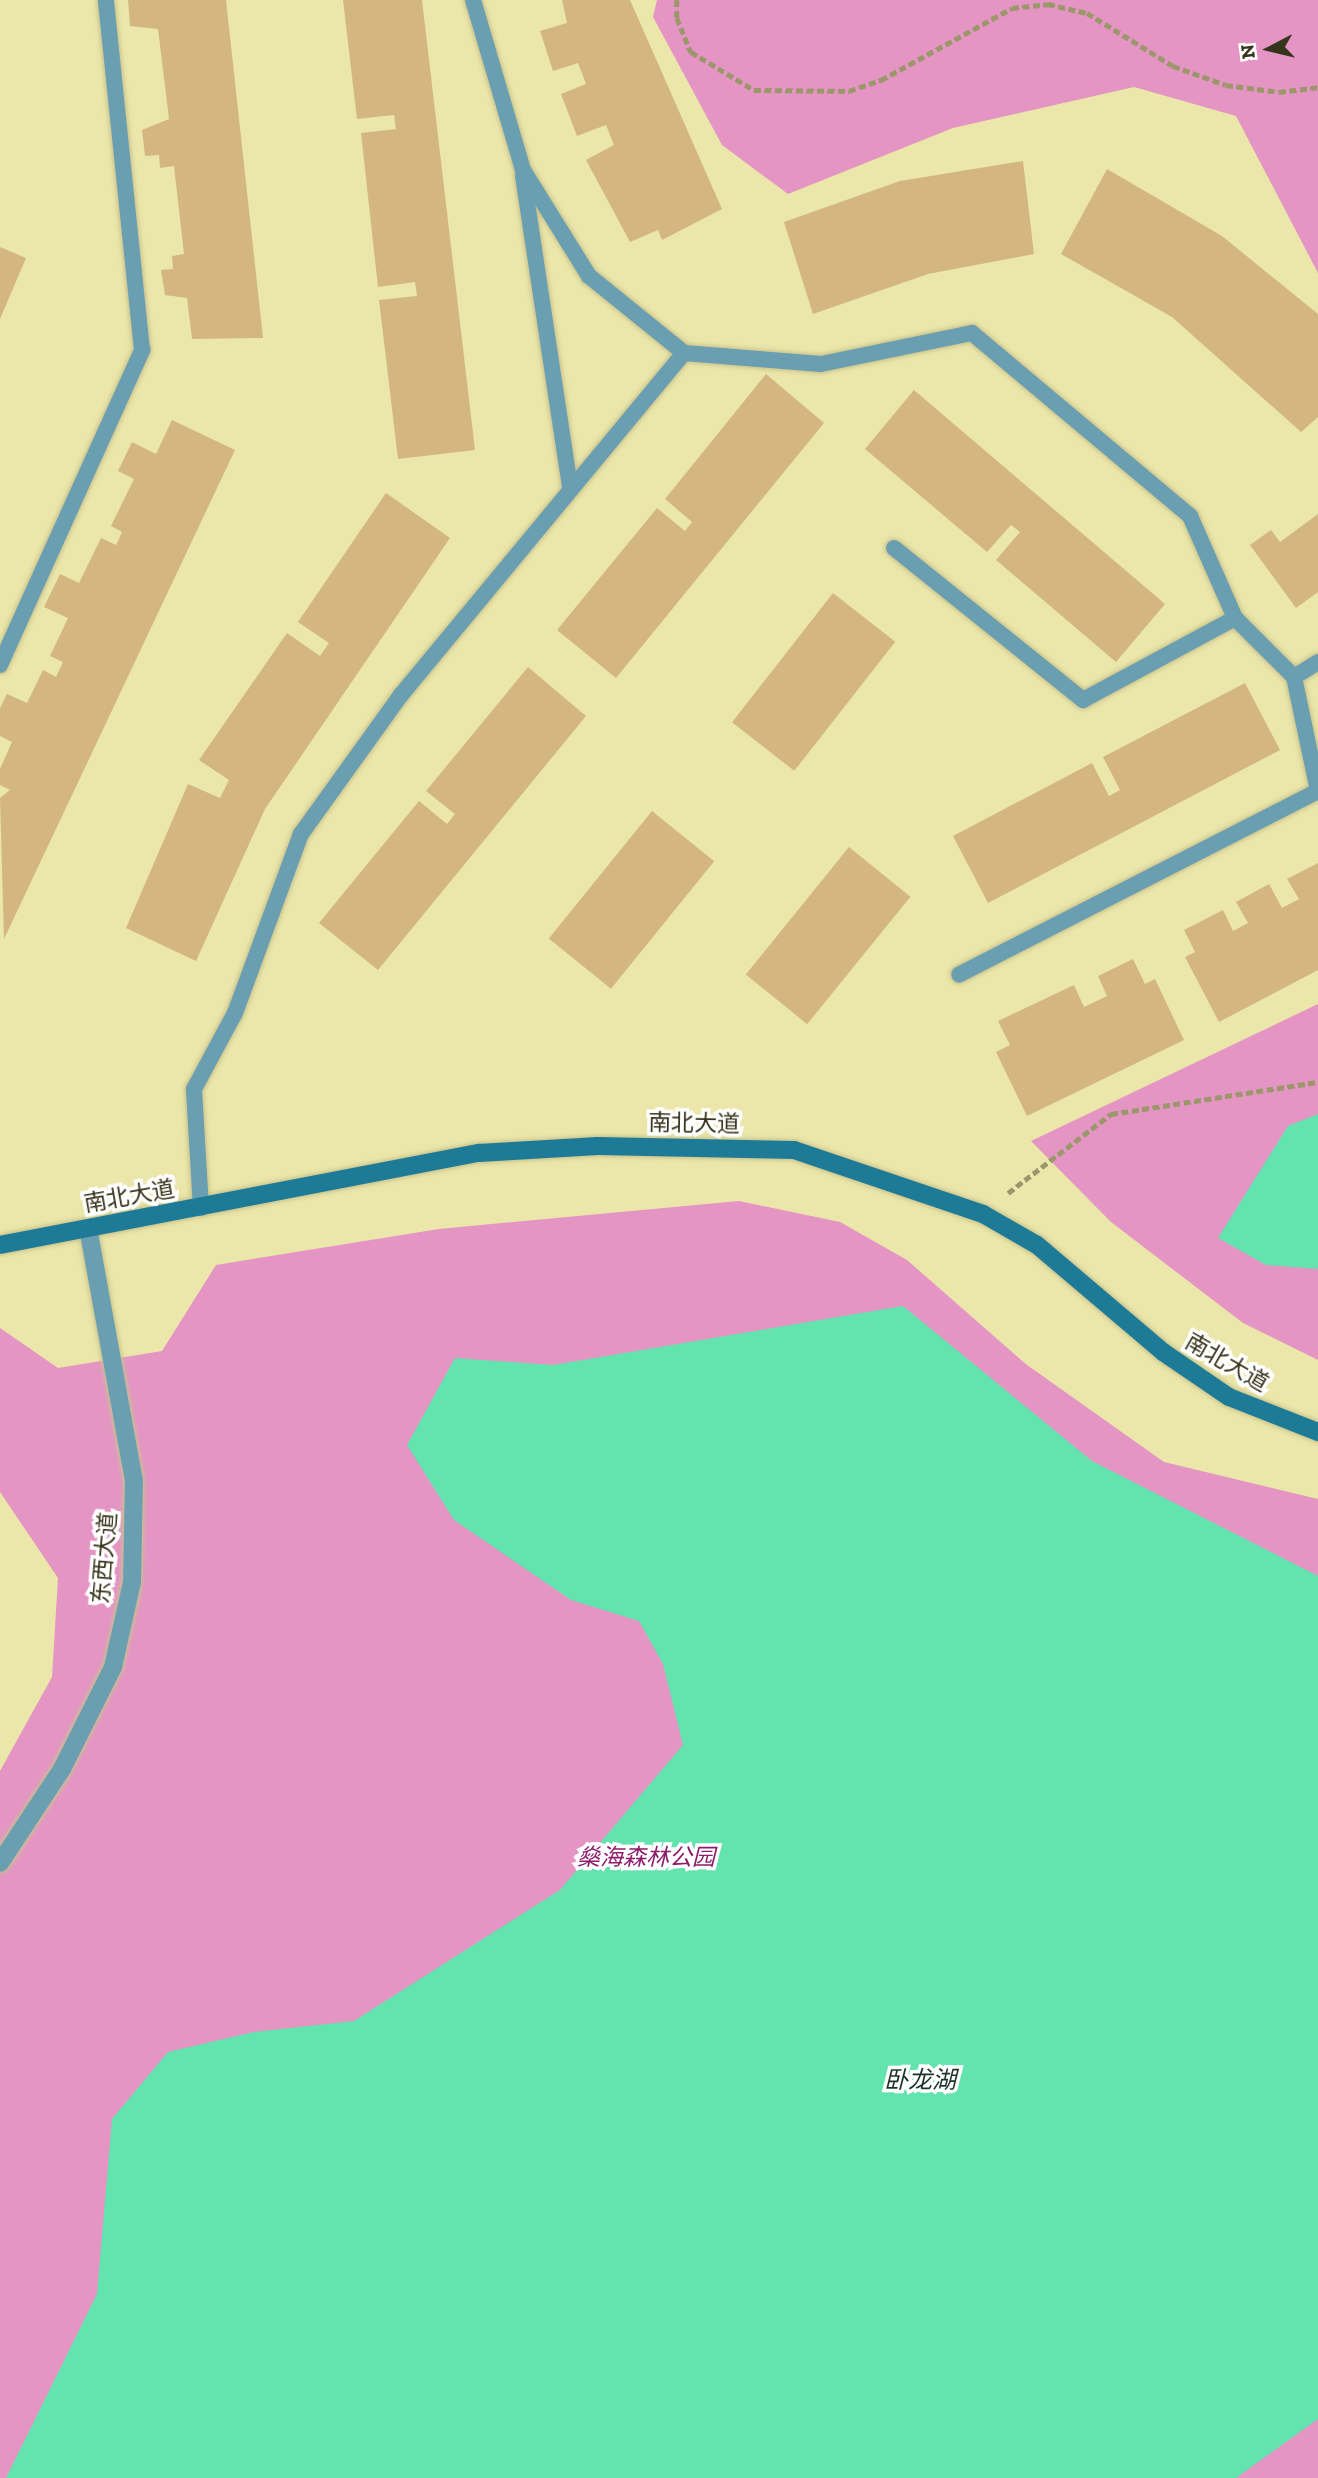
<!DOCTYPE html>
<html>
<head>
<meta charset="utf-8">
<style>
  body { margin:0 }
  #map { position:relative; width:1318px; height:2478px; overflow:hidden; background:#ebe6a9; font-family:"Zilla Slab","Noto Sans SC",serif }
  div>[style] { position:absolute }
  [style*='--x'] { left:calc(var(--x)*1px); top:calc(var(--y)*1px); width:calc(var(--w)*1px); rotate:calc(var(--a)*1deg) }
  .green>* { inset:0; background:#e495c4 }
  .water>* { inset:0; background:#63e3ae }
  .building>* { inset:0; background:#d4b780; transform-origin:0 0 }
  .path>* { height:4.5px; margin-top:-2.25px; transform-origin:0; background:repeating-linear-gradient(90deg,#9b976a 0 7px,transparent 0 10.5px) }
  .roads { filter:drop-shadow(0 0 2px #c7c28d) drop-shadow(0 0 2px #c7c28d) }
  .lane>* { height:16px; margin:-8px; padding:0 8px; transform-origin:8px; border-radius:8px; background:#6a9eb1 }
  .street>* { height:18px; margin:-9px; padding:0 9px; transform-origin:9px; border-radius:9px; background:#6a9eb1 }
  .secondary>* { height:18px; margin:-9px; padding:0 9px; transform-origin:9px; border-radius:9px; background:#1d7b98 }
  span { translate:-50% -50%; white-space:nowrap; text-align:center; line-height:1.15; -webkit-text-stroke:7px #fff; paint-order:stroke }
  .street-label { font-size:23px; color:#36341b }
  .park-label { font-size:23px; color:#8d1c6b; font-style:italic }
  .water-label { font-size:24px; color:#1d3329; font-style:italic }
  .north { position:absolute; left:1234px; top:14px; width:70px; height:70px; -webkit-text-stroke:5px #fff; paint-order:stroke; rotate:263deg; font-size:19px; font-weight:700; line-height:28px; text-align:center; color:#36341b }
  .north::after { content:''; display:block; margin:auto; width:24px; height:32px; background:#36341b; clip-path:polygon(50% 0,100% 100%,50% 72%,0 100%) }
</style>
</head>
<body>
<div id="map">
  <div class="green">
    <i style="clip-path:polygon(657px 0,1318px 0,1318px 273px,1236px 116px,1134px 87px,953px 128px,788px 194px,722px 145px,653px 17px)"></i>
    <i style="clip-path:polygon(1318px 1004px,1318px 1360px,1243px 1323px,1111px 1222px,1031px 1141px)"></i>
    <i style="clip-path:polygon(739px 1201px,840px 1222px,907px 1260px,1027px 1365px,1164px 1462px,1318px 1499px,1318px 2478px,0 2478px,0 1771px,52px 1677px,58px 1578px,0 1492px,0 1328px,58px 1368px,162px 1351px,216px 1265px,439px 1229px)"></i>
  </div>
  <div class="water">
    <i style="clip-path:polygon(1318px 1114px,1318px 1269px,1266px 1265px,1218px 1238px,1288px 1126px)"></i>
    <i style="clip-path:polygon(903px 1306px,1092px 1461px,1318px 1576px,1318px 2419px,1236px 2478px,6px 2478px,97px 2294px,112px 2119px,168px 2052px,254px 2032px,354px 2021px,560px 1890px,683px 1745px,663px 1664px,639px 1621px,571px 1600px,454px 1520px,407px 1445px,455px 1358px,553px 1365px)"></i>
  </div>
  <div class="building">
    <i style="clip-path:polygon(128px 0,226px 0,263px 338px,192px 339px,187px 298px,165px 295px,161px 270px,173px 269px,172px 256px,184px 254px,174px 166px,160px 168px,159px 155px,145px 156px,142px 130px,169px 119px,158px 29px,130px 26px)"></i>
    <i style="clip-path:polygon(343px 0,422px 0,475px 450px,398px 459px,379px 300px,417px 296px,415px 282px,378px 287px,361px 133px,396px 129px,394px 115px,357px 119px)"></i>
    <i style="clip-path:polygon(562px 0,630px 0,722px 209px,662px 240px,658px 230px,630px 242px,586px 160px,614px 145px,606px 125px,577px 136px,561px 94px,586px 84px,578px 63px,553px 71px,540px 31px,567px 23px)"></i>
    <i style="clip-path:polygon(1023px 161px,1034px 254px,928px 274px,813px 314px,784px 222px,900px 181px)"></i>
    <i style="clip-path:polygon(1107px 169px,1222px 236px,1318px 314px,1318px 417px,1301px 432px,1172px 317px,1061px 254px)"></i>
    <i style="clip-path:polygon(0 247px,26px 258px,0 319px)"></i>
    <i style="clip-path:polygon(766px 374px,824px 423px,616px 678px,557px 630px,657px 508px,685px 531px,692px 522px,665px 499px)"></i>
    <i style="clip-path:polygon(914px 390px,1165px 604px,1116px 662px,996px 560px,1020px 532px,1011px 525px,987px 552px,865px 449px)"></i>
    <i style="clip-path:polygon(172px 420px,235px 450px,4px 939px,0 798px,10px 790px,0 785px,0 769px,12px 742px,0 736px,0 708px,7px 694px,27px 703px,43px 670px,56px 677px,63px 662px,50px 656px,68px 618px,44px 607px,60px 574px,79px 583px,101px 538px,116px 545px,122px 532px,111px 526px,134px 479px,118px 471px,132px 442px,156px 454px)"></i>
    <i style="clip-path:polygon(386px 493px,450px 538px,265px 809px,196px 961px,126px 928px,188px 784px,220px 798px,229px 780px,199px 760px,287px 633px,320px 656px,329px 643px,298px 622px)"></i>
    <i style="clip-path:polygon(1318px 514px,1318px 592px,1296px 608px,1250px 545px,1271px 530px,1280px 542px)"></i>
    <i style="left:833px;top:593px;width:79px;height:164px;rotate:38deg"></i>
    <i style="clip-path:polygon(528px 667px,586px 716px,378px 970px,319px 923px,419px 801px,447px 824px,455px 814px,426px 791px)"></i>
    <i style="clip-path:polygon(1245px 683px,1280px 750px,988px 903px,953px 836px,1092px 763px,1109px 796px,1120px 790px,1103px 757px)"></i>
    <i style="left:652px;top:811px;width:80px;height:164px;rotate:39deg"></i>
    <i style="left:849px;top:847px;width:79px;height:164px;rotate:39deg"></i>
    <i style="clip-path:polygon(1318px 863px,1318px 970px,1219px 1022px,1185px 957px,1195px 952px,1184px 930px,1223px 910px,1233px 931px,1248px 923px,1236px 902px,1269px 884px,1282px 908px,1299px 899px,1287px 879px)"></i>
    <i style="clip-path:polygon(1133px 959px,1145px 984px,1155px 979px,1184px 1040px,1027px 1116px,996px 1052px,1010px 1045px,998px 1021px,1074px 985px,1084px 1007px,1107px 996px,1098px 976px)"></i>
  </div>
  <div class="path">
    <i style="--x:677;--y:0;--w:18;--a:90"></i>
    <i style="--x:677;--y:18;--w:37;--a:68"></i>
    <i style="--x:691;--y:52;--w:74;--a:31.1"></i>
    <i style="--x:754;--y:90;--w:95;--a:0.6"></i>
    <i style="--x:849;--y:91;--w:34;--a:-19"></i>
    <i style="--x:881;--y:80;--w:149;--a:-28.8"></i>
    <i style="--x:1012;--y:8;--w:36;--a:-6"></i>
    <i style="--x:1048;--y:4;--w:40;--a:13"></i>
    <i style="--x:1087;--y:13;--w:101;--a:31.6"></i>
    <i style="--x:1173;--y:66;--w:56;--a:19.7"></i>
    <i style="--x:1226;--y:85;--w:53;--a:7.5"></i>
    <i style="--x:1279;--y:92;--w:39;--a:-7"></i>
    <i style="--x:1008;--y:1193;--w:130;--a:-37.5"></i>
    <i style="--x:1111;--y:1114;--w:209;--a:-8.8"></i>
  </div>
  <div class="roads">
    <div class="lane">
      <i style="--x:473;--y:0;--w:177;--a:73.6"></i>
      <i style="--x:523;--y:170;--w:125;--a:58.1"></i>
      <i style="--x:589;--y:276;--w:122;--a:39"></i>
      <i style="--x:523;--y:176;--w:315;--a:81.4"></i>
      <i style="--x:894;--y:548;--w:243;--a:38.8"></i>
      <i style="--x:1083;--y:700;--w:173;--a:-28.3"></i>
      <i style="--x:0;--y:665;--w:346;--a:-65.7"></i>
      <i style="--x:142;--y:350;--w:352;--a:-95.9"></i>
      <i style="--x:1294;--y:677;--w:28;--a:-32"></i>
      <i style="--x:201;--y:1208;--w:119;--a:-93.4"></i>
      <i style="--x:194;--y:1089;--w:86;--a:-61.7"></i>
      <i style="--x:235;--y:1013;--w:191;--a:-69.8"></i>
      <i style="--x:301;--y:834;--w:171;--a:-54.3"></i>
      <i style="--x:401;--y:695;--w:444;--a:-50.4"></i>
      <i style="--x:684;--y:353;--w:137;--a:4.6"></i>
      <i style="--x:821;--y:364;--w:154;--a:-11.6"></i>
      <i style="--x:972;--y:333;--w:285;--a:40"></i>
      <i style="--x:1190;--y:516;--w:111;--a:66.2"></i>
      <i style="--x:1235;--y:618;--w:83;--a:45"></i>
      <i style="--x:1294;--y:677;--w:116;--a:78.1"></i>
      <i style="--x:1318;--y:791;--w:403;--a:152.9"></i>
    </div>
    <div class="street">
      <i style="--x:0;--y:1863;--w:113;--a:-56.6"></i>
      <i style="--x:62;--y:1769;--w:114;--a:-63.4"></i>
      <i style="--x:113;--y:1667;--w:87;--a:-77.4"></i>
      <i style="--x:132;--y:1582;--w:101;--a:-88.9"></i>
      <i style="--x:134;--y:1481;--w:256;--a:-100.3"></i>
    </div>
    <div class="secondary">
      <i style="--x:0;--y:1245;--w:488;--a:-10.9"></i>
      <i style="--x:479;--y:1153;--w:119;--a:-3.4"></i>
      <i style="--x:598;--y:1146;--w:196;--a:1.2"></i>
      <i style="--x:794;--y:1150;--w:200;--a:18.7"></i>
      <i style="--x:983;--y:1214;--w:62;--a:29.9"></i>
      <i style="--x:1037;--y:1245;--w:165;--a:40.3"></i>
      <i style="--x:1163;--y:1352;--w:80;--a:34.3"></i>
      <i style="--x:1229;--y:1397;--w:96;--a:21.5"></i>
    </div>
  </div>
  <div class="street-label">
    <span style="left:694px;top:1123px;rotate:1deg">南北大道</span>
    <span style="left:129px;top:1196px;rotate:-10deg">南北大道</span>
    <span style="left:1227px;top:1362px;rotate:30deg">南北大道</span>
    <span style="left:104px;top:1558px;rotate:-85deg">东西大道</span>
  </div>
  <div class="park-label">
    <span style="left:646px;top:1857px">燊海森林公园</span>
  </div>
  <div class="water-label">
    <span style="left:920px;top:2080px">卧龙湖</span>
  </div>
  <div class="north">N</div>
</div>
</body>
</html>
